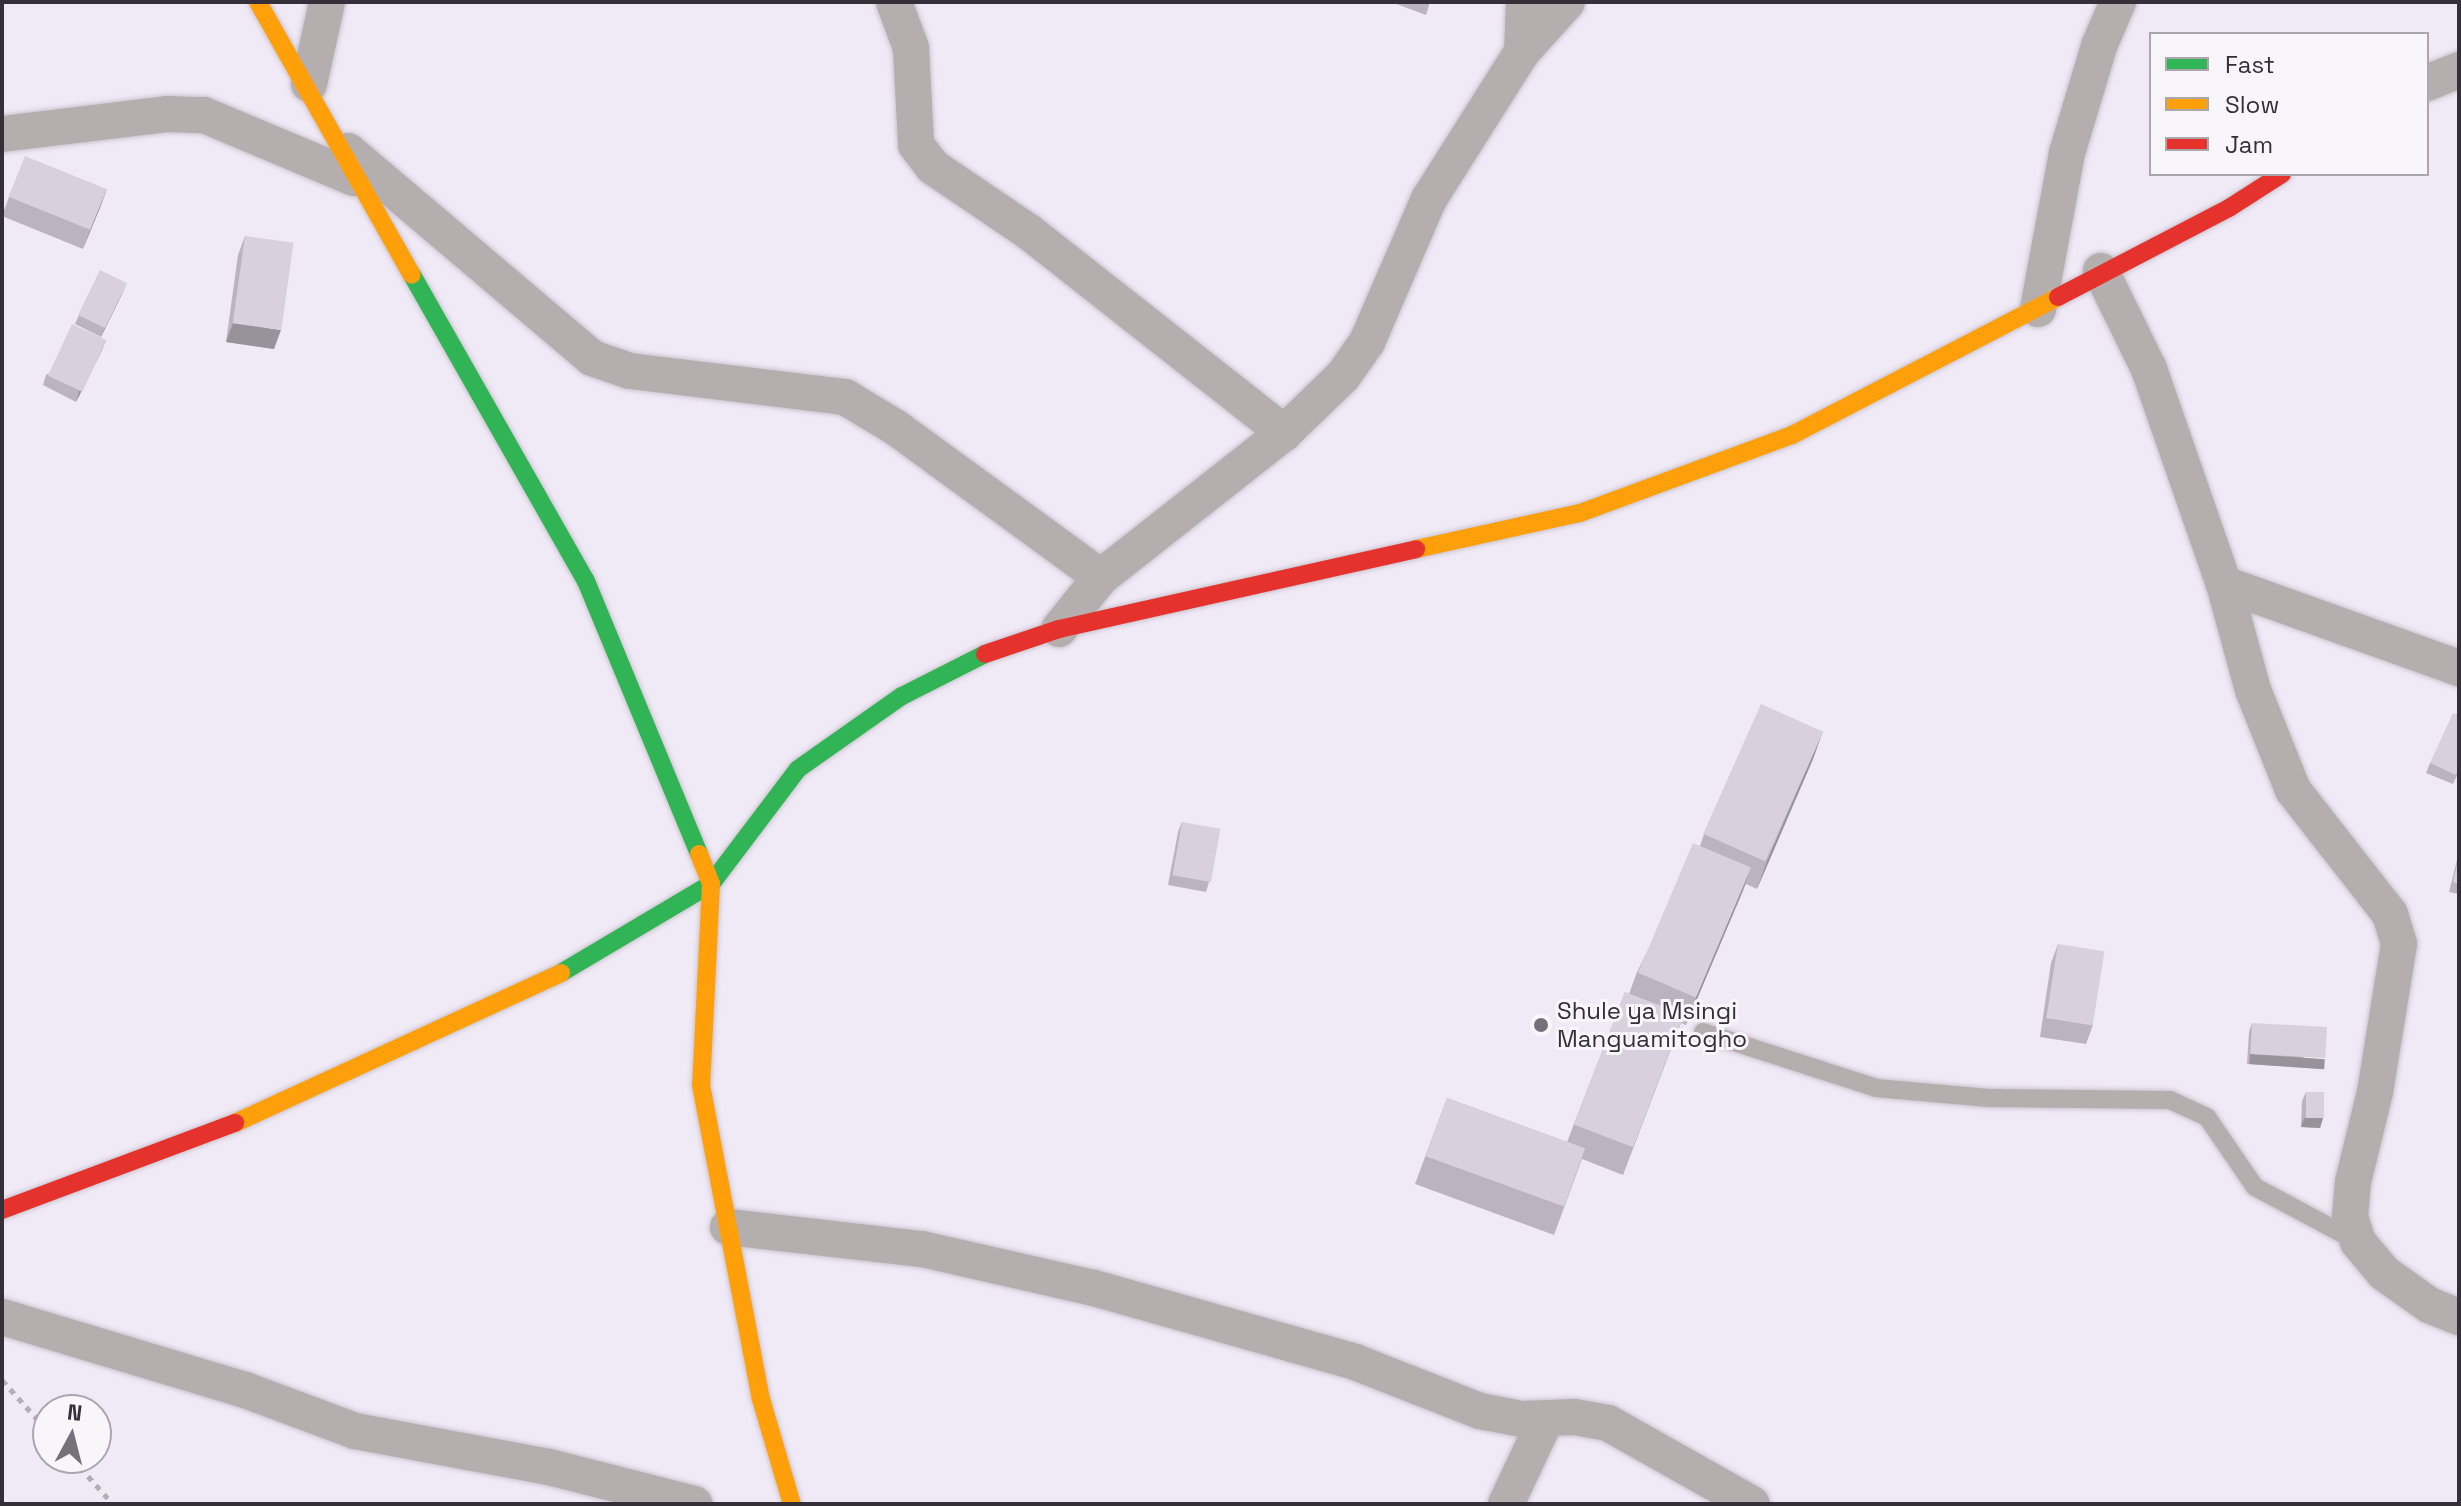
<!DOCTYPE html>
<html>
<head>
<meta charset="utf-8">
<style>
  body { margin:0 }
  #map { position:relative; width:2461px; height:1506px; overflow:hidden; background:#f0e9f6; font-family:"Space Grotesk",sans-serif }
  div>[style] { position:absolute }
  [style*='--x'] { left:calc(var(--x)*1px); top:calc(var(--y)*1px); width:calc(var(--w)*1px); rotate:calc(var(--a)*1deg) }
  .path>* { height:5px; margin-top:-2.5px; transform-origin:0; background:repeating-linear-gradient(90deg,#b3aeb2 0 6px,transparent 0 12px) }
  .roads { filter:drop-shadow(0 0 2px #cac5cf) drop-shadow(0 0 2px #cac5cf) }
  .lane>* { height:18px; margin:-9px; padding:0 9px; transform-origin:9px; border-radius:9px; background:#b4aeaf }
  .street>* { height:36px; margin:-18px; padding:0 18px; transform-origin:18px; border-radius:18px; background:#b4aeaf }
  .fast>* { height:18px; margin:-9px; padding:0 9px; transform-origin:9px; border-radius:9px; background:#30b455 }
  .slow>* { height:18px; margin:-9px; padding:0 9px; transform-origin:9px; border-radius:9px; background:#ff9f0a }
  .jam>* { height:18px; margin:-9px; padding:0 9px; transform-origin:9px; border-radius:9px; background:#e5322d }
  .wall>* { inset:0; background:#bbb3bf }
  .shaded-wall>* { inset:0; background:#98929b; transform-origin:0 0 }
  .building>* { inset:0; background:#d9d0de; transform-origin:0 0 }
  .dots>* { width:22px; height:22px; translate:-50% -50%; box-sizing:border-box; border:4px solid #f8f6fb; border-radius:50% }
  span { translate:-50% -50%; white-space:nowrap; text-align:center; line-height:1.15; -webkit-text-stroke:6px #f8f6fb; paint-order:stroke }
  .poi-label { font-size:24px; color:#342f39 }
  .left { translate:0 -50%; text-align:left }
  .frame { position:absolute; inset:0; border:4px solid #342f39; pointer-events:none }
  .legend { position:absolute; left:2149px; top:32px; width:280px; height:144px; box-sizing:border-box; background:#f8f6fb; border:2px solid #aaa6ad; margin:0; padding:10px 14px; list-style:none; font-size:24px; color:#342f39 }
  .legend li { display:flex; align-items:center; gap:16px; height:40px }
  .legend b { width:40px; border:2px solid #aaa6ad }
  .north { position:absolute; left:32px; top:1394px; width:80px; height:80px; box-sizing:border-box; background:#f8f6fb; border:2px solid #aaa6ad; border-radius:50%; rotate:7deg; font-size:22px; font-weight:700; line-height:32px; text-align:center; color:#342f39 }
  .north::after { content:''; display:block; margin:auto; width:28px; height:36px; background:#76707b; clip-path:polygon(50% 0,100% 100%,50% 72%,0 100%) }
</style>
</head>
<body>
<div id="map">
  <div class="path">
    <i style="--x:2;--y:1380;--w:69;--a:48"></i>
    <i style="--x:72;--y:1458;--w:62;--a:48.3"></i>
  </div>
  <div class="roads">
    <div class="lane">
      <i style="--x:1703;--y:1032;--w:182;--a:17.9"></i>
      <i style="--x:1876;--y:1088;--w:113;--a:5.1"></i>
      <i style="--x:1989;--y:1098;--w:181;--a:0.6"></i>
      <i style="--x:2170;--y:1100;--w:41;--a:24.7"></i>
      <i style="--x:2207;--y:1117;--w:85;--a:55.6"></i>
      <i style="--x:2255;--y:1187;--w:115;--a:28.1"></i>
    </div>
    <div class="street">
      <i style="--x:894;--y:2;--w:49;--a:69.7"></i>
      <i style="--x:911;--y:48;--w:97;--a:87"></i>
      <i style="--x:916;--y:145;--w:28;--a:52"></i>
      <i style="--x:933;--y:167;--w:116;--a:34.1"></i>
      <i style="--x:1029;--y:232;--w:325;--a:38.2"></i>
      <i style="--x:1522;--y:52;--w:50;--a:-87.7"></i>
      <i style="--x:2427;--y:83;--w:35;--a:-22"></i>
      <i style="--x:309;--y:84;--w:84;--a:-77.6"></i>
      <i style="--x:2;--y:134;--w:166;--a:-6.9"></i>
      <i style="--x:167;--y:114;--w:37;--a:2"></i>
      <i style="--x:204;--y:115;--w:163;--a:22.8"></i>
      <i style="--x:348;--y:151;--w:320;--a:40.3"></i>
      <i style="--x:592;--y:358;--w:40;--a:18.9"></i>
      <i style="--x:630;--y:371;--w:217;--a:6.9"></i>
      <i style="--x:845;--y:397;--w:58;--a:31"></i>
      <i style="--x:895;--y:427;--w:255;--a:36.1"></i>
      <i style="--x:2101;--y:271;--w:109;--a:63.9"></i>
      <i style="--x:2149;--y:369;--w:228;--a:70.8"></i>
      <i style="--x:2224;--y:584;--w:110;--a:74.7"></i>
      <i style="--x:2253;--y:690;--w:108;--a:68.2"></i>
      <i style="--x:2293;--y:790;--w:157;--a:52"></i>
      <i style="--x:2390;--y:914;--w:31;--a:73"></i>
      <i style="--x:2399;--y:944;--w:150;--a:99.2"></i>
      <i style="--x:2375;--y:1092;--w:93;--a:103.7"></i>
      <i style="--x:2353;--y:1182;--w:35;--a:95"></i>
      <i style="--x:2350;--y:1217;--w:26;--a:72"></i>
      <i style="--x:2358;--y:1242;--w:40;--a:50"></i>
      <i style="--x:2384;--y:1273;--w:55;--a:35.4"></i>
      <i style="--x:2429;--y:1305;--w:32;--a:22"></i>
      <i style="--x:2038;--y:309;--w:159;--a:-79.5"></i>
      <i style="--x:2067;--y:153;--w:112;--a:-73.3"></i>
      <i style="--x:2099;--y:46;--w:48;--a:-66.6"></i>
      <i style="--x:2224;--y:584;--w:250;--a:19.7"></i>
      <i style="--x:1059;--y:629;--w:67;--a:-51.1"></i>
      <i style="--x:1101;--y:577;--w:233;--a:-38.2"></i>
      <i style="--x:1284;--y:433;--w:82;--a:-44"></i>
      <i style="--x:1343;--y:376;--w:42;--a:-54.8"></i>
      <i style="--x:1367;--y:342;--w:156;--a:-66.6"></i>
      <i style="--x:1429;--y:199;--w:174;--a:-57.7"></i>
      <i style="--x:1522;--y:52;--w:67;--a:-48"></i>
      <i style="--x:728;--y:1227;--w:195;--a:6.5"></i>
      <i style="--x:922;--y:1249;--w:176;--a:12.8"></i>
      <i style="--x:1094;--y:1288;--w:271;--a:15.8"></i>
      <i style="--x:1355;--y:1362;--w:134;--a:21.4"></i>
      <i style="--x:1480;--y:1411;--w:43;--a:10.8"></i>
      <i style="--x:1522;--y:1419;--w:52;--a:-2.2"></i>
      <i style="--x:1574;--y:1417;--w:35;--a:10"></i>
      <i style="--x:1608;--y:1423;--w:165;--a:29.4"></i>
      <i style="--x:2;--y:1317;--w:254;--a:16.7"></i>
      <i style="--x:245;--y:1390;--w:117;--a:20.4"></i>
      <i style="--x:355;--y:1431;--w:197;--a:10.5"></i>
      <i style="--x:549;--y:1467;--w:150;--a:14.3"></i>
      <i style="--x:1506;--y:1504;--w:94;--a:-64.8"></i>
    </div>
    <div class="fast">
      <i style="--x:412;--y:275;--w:352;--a:60.4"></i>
      <i style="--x:586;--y:581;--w:295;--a:67.5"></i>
      <i style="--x:561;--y:973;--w:174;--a:-30.7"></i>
      <i style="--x:711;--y:884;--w:144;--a:-52.9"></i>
      <i style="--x:798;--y:769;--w:127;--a:-35.1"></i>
      <i style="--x:902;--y:696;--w:93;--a:-26.8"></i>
    </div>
    <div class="slow">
      <i style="--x:258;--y:2;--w:313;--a:60.6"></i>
      <i style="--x:1416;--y:549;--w:168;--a:-12.4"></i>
      <i style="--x:1580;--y:513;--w:226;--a:-20.2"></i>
      <i style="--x:1792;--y:435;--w:300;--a:-27.4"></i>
      <i style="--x:699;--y:854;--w:32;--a:68"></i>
      <i style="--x:711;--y:884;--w:201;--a:92.8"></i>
      <i style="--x:701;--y:1085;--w:320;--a:79.2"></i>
      <i style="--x:761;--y:1399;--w:109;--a:73.6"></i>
      <i style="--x:235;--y:1123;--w:359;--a:-24.7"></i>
    </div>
    <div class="jam">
      <i style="--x:2058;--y:297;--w:193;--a:-27.5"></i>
      <i style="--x:2229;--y:208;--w:63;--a:-32.7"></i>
      <i style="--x:985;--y:654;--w:78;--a:-18.7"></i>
      <i style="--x:1059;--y:629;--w:366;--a:-12.6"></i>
      <i style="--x:2;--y:1210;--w:249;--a:-20.5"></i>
    </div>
  </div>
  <div class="wall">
    <i style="clip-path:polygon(1391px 2px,1430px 2px,1426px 15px)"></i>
    <i style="clip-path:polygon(107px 189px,83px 249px,2px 216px,9px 197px)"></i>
    <i style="clip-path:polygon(245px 236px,274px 349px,226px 342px,238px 255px)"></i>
    <i style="clip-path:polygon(123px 292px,101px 337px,75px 324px,79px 315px)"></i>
    <i style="clip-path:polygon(106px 340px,102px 350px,76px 402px,43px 385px,46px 375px)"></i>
    <i style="clip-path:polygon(2459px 715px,2459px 771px,2453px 784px,2426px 773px,2430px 763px)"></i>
    <i style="clip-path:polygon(1823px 731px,1813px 759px,1757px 889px,1746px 884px,1686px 1025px,1681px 1023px,1623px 1175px,1582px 1159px,1554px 1235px,1415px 1184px,1447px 1098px,1567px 1142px,1625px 992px,1629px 994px,1637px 972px,1700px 846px,1704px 834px)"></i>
    <i style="clip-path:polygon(1182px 822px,1209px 882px,1206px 892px,1168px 885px,1178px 832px)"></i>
    <i style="clip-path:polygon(2459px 852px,2459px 894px,2449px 892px)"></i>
    <i style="clip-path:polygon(2058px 944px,2093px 1025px,2086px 1044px,2040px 1037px,2051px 963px)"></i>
    <i style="clip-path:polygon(2252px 1023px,2321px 1069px,2247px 1064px,2249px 1032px)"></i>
    <i style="clip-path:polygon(2306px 1092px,2323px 1118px,2320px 1128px,2301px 1127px,2302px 1101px)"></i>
  </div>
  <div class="shaded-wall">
    <i style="clip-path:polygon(107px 189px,100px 208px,83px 249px,90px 230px)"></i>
    <i style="clip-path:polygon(127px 283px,123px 292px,101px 337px,105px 327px)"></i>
    <i style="clip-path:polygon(233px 323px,281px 330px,274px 349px,226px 342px)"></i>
    <i style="clip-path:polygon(106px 340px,102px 350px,76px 402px,79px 392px)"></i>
    <i style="clip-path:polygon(1823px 731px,1813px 759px,1757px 889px,1767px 861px)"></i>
    <i style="clip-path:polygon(1751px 868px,1741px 895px,1686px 1025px,1696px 997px)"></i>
    <i style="left:2250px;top:1054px;width:75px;height:10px;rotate:4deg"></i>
    <i style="clip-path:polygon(2304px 1118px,2323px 1118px,2320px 1128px,2301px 1127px)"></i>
  </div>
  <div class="building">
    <i style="left:25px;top:156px;width:88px;height:44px;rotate:22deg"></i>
    <i style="left:245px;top:236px;width:49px;height:88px;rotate:8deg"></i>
    <i style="left:100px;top:270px;width:30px;height:50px;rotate:26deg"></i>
    <i style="left:72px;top:324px;width:38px;height:57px;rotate:25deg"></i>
    <i style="left:1761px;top:704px;width:68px;height:142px;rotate:24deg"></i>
    <i style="clip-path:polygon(2453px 713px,2459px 715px,2459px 768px,2456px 775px,2430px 763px)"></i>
    <i style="left:1182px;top:822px;width:39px;height:54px;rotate:10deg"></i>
    <i style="left:1693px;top:843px;width:63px;height:141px;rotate:23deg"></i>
    <i style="clip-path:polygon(2459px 856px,2459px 884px,2453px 882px)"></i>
    <i style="left:2058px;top:944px;width:47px;height:75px;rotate:9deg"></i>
    <i style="left:1625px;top:992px;width:63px;height:142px;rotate:21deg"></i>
    <i style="left:2252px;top:1023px;width:75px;height:31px;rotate:3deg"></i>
    <i style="left:2306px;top:1092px;width:18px;height:26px"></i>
    <i style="left:1447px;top:1098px;width:147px;height:62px;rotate:20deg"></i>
  </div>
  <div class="dots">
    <i style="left:1541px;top:1025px;background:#76707b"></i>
  </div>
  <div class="poi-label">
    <span class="left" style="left:1557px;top:1025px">Shule ya Msingi<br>Manguamitogho</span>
  </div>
  <div class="frame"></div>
  <ul class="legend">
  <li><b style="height:10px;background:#30b455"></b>Fast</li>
  <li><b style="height:10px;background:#ff9f0a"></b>Slow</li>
  <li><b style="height:10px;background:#e5322d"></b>Jam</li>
  </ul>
  <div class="north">N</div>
</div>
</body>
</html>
